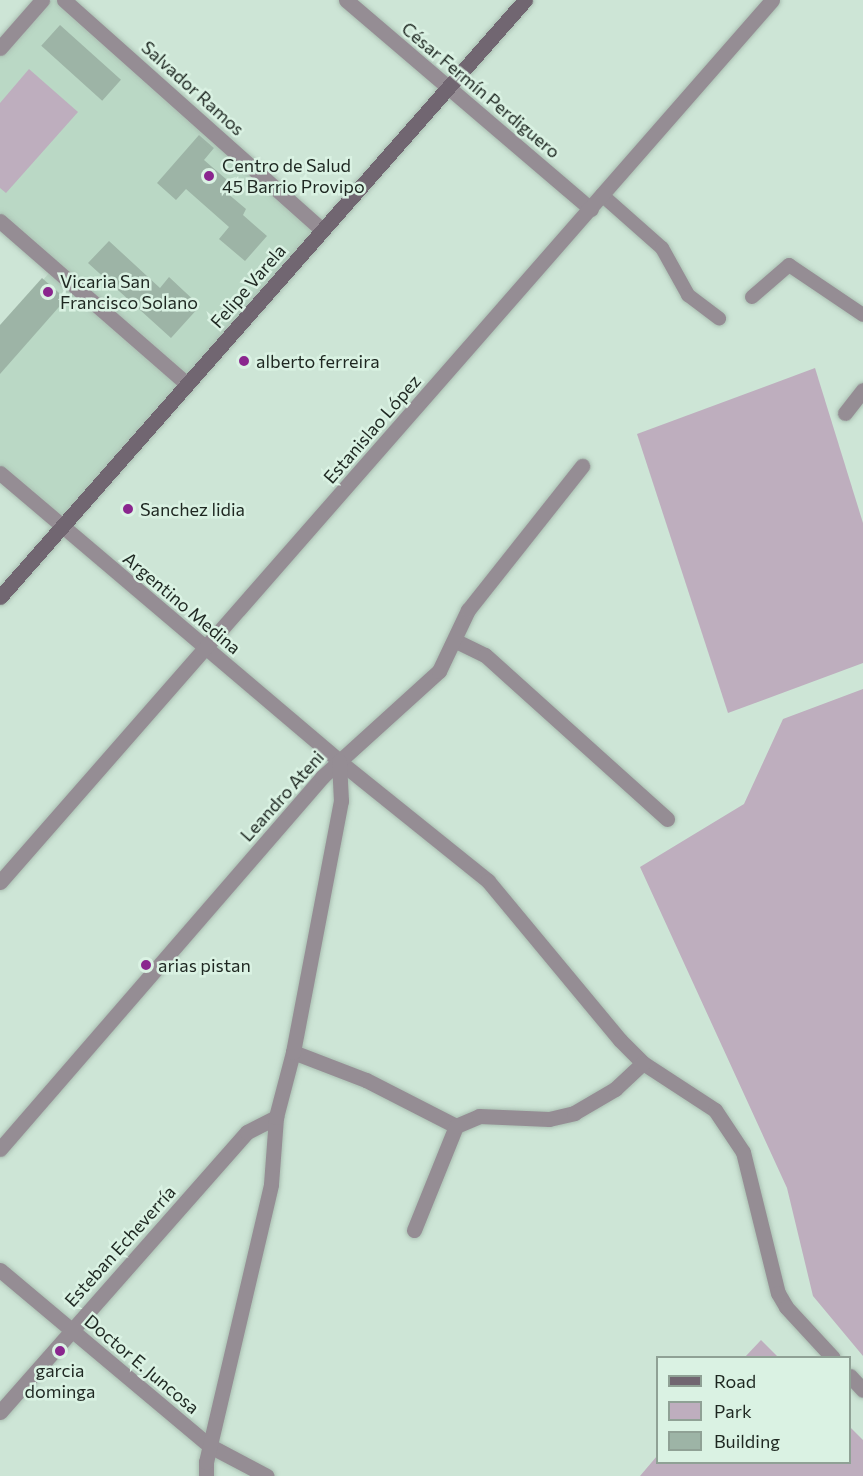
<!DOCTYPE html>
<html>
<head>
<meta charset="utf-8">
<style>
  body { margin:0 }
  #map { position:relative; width:863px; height:1476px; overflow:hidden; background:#cde5d6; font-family:Commissioner,sans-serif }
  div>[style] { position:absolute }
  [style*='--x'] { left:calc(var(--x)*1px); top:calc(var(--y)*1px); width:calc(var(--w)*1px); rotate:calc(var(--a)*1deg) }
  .built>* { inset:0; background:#bad8c5 }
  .green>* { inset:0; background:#beaebe }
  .building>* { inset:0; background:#9db4a6; transform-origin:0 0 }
  .roads { filter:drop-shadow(0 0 2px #aabfb2) drop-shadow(0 0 2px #aabfb2) }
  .lane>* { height:14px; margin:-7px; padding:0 7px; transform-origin:7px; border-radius:7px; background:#958d94 }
  .street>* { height:15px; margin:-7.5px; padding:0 7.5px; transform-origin:7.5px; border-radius:7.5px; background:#958d94 }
  .secondary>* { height:15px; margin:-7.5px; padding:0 7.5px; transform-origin:7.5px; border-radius:7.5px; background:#716671 }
  .dots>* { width:16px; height:16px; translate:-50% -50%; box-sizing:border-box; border:3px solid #daf2e3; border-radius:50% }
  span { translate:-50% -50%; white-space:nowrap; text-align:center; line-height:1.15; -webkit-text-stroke:5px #daf2e3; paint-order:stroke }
  .street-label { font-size:18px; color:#1e2721 }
  .poi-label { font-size:18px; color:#1e2721 }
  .left { translate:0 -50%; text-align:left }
  .legend { position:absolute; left:656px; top:1356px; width:195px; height:108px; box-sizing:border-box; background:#daf2e3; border:2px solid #8fa195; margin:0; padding:8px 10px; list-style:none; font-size:18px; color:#1e2721 }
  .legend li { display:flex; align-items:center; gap:12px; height:30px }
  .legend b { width:30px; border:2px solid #8fa195 }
</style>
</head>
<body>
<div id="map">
  <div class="built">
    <i style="clip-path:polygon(45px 0,60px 0,318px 230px,186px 380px,0 217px,0 52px)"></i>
    <i style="clip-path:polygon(50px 272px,180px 385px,61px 521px,0 466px,0 329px)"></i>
  </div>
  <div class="green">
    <i style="clip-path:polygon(29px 69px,78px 112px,6px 193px,0 188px,0 103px)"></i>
    <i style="clip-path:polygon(815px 368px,863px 523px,863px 663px,728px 713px,637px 434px)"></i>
    <i style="clip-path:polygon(863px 689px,863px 1356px,813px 1296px,787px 1188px,640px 867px,744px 804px,783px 719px)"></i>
    <i style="clip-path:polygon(761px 1340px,778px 1357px,745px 1357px)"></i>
    <i style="clip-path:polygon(850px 1427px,863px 1440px,863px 1476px,640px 1476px,657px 1456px,658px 1462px,850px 1462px)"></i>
  </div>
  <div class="building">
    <i style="left:60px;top:25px;width:82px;height:28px;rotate:42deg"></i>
    <i style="clip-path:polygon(199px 135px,214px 148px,204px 160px,234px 186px,227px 193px,246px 209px,243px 215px,267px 236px,245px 261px,219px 239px,229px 227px,186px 189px,176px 200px,157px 183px)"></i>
    <i style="clip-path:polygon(109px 241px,160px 288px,169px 277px,200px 306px,171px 338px,88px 263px)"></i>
    <i style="clip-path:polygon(42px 278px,66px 299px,0 374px,0 325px)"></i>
  </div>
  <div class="roads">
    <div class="lane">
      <i style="--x:602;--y:195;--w:80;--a:41.5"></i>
      <i style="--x:662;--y:248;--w:54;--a:61"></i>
      <i style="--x:688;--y:295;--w:39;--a:37"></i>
      <i style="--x:752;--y:297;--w:49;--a:-40.9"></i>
      <i style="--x:789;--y:265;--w:89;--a:34"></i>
    </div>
    <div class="street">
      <i style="--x:64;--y:0;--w:346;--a:41.7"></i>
      <i style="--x:346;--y:0;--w:322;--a:40.5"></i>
      <i style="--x:0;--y:48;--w:64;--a:-48.8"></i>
      <i style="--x:0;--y:221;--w:248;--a:41.1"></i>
      <i style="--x:845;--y:413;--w:29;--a:-52"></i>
      <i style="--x:0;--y:473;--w:445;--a:40.3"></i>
      <i style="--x:339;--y:761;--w:191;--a:38.8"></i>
      <i style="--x:488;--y:881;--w:207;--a:50.3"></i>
      <i style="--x:620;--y:1040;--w:33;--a:45"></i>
      <i style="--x:643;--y:1063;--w:86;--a:33.1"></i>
      <i style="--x:715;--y:1110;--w:50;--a:56.3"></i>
      <i style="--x:743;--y:1152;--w:145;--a:76.1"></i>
      <i style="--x:778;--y:1293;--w:16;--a:60"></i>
      <i style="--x:786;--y:1307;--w:69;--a:47.3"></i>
      <i style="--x:456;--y:641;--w:32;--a:26"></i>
      <i style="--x:485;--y:655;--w:245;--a:42"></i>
      <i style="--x:0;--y:882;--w:1172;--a:-48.8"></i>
      <i style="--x:293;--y:1052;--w:78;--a:21"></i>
      <i style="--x:366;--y:1080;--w:101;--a:27.1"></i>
      <i style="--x:0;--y:1149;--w:492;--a:-49.1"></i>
      <i style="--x:322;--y:777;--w:158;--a:-42.2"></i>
      <i style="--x:439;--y:671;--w:68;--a:-64.6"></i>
      <i style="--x:468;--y:610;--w:184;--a:-51.6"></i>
      <i style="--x:414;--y:1230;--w:112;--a:-68"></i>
      <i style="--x:456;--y:1126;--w:25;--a:-23"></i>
      <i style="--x:479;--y:1116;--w:70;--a:2.5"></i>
      <i style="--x:549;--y:1119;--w:26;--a:-13"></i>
      <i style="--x:574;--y:1113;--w:48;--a:-30.3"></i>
      <i style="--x:615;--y:1089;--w:38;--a:-43"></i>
      <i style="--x:0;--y:1270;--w:274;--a:40"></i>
      <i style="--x:210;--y:1446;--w:64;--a:27.8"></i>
      <i style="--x:850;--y:1376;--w:19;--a:47"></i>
      <i style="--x:0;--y:1412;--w:373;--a:-48.6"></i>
      <i style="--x:247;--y:1132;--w:33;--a:-27"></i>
      <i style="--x:206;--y:1476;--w:14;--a:-90"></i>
      <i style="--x:206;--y:1462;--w:285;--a:-76.8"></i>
      <i style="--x:271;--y:1184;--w:67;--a:-85.7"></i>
      <i style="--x:276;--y:1117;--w:67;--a:-75.3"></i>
      <i style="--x:293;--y:1052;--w:256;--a:-79.2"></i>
      <i style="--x:341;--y:801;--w:40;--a:-92.9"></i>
    </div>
    <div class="secondary">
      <i style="--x:0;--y:597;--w:795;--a:-48.67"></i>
    </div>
  </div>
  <div class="dots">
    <i style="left:209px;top:176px;background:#8a268e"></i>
    <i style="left:48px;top:292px;background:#8a268e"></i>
    <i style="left:244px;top:361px;background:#8a268e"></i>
    <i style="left:128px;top:509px;background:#8a268e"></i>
    <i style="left:146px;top:965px;background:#8a268e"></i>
    <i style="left:60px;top:1351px;background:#8a268e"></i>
  </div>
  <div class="street-label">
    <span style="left:193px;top:88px;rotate:42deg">Salvador Ramos</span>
    <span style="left:481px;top:90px;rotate:40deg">César Fermín Perdiguero</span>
    <span style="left:248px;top:286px;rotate:-49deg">Felipe Varela</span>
    <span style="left:372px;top:429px;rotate:-49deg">Estanislao López</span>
    <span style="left:182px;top:603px;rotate:40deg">Argentino Medina</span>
    <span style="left:282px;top:796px;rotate:-48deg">Leandro Ateni</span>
    <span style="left:120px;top:1246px;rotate:-48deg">Esteban Echeverría</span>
    <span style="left:142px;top:1364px;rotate:40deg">Doctor E. Juncosa</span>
  </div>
  <div class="poi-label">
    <span class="left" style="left:222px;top:176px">Centro de Salud<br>45 Barrio Provipo</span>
    <span class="left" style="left:60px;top:292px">Vicaria San<br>Francisco Solano</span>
    <span class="left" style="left:256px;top:361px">alberto ferreira</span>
    <span class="left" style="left:140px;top:509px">Sanchez lidia</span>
    <span class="left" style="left:158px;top:965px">arias pistan</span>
    <span style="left:60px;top:1381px">garcia<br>dominga</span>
  </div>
  <ul class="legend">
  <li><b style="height:8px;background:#716671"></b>Road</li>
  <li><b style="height:16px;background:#beaebe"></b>Park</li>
  <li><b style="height:16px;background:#9db4a6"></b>Building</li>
  </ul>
</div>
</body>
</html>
